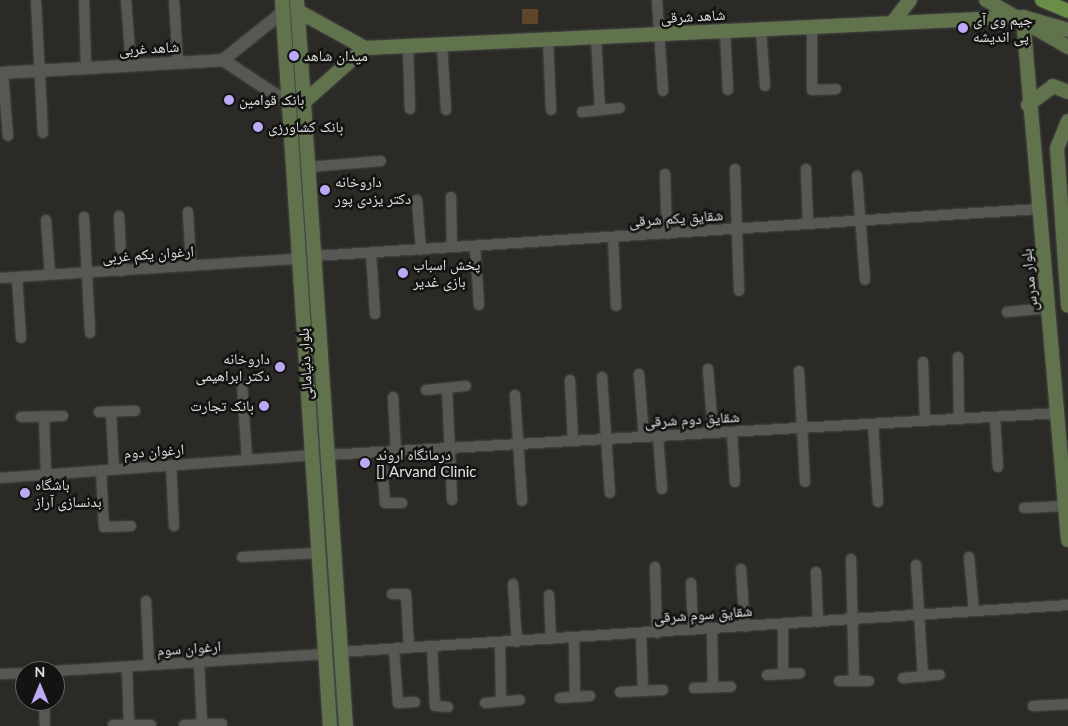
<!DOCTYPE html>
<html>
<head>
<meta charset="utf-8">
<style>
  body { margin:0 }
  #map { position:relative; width:1068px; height:726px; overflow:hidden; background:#2b2a27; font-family:Lato,"Noto Naskh Arabic",sans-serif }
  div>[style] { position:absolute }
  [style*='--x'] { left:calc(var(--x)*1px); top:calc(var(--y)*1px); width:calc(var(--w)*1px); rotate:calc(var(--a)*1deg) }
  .building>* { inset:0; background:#5e4428; transform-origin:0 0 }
  .roads { filter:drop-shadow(0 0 1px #494846) drop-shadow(0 0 1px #494846) }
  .minor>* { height:10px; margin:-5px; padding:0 5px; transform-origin:5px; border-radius:5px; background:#575754 }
  .tertiary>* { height:12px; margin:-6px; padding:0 6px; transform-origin:6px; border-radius:6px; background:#575754 }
  .secondary>* { height:14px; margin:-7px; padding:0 7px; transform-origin:7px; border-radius:7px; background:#61734d }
  .primary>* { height:14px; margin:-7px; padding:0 7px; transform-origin:7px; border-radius:7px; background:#6b8e46 }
  .dots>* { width:14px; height:14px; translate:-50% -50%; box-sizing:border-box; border:2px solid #131312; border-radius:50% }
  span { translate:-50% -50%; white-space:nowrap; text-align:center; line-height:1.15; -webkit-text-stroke:5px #131312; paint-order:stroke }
  .street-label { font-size:15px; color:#e1e0df }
  .poi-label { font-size:15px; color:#e1e0df }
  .left { translate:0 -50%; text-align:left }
  .right { translate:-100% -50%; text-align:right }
  .north { position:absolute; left:15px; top:661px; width:50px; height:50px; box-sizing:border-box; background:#131312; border:1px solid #656564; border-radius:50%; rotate:0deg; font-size:14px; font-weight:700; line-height:20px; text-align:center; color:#e1e0df }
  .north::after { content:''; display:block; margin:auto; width:18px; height:22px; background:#bcaaf6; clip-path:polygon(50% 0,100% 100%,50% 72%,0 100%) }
</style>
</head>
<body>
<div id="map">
  <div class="building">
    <i style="left:522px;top:9px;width:16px;height:15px"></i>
  </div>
  <div class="roads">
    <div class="minor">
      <i style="--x:84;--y:0;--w:68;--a:88.3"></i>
      <i style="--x:126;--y:0;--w:65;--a:85.6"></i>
      <i style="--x:174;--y:0;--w:63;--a:86.4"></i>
      <i style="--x:657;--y:0;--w:91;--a:86.2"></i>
      <i style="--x:36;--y:1;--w:132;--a:87"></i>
      <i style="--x:812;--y:27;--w:63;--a:90"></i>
      <i style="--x:812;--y:90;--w:24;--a:-2"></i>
      <i style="--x:761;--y:29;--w:57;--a:86"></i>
      <i style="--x:725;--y:31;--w:59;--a:87.1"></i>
      <i style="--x:596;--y:37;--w:73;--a:86.9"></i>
      <i style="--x:548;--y:39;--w:71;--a:87.6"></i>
      <i style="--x:442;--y:44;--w:66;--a:86.5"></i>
      <i style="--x:408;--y:46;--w:63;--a:88.2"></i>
      <i style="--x:3;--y:73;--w:63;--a:85.5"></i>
      <i style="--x:582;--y:112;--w:38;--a:-6"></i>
      <i style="--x:309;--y:167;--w:72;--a:-4.8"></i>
      <i style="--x:735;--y:169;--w:122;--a:88.1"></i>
      <i style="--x:806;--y:169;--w:55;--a:87.9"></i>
      <i style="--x:665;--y:174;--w:60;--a:88.1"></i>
      <i style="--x:857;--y:176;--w:104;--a:85.6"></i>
      <i style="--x:451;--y:197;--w:50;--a:88.9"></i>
      <i style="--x:417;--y:200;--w:50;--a:85.4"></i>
      <i style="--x:188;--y:212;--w:54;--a:86.8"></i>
      <i style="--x:119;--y:216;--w:55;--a:86.9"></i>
      <i style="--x:84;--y:217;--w:116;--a:87"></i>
      <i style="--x:46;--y:220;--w:55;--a:85.8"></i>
      <i style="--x:613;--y:237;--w:69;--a:87.5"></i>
      <i style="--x:475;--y:246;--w:59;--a:86.1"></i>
      <i style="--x:371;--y:253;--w:61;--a:86.2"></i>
      <i style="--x:315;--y:256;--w:725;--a:-3.72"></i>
      <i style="--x:17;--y:277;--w:61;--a:86.2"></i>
      <i style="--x:0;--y:278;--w:298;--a:-3.7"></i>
      <i style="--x:1007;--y:312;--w:41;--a:-5.6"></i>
      <i style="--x:958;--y:357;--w:62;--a:89.1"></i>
      <i style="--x:923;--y:362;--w:59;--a:88.1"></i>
      <i style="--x:708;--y:369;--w:64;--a:85.5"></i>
      <i style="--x:799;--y:371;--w:111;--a:86.9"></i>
      <i style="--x:639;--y:374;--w:63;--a:85.5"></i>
      <i style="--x:602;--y:377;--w:116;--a:86.1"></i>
      <i style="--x:570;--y:380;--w:61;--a:87.2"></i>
      <i style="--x:242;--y:384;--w:76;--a:86.2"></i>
      <i style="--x:447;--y:388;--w:112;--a:87.4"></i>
      <i style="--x:426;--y:390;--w:40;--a:-5.7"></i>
      <i style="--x:515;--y:395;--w:106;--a:86.2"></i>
      <i style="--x:393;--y:397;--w:54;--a:86.8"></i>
      <i style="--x:99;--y:412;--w:36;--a:-2"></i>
      <i style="--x:111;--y:412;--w:57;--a:87"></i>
      <i style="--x:44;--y:416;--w:58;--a:88"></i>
      <i style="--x:21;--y:417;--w:42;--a:-1.4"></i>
      <i style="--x:995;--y:417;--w:50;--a:86.6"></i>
      <i style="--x:873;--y:424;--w:78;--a:86.3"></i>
      <i style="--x:732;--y:432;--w:50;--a:86.6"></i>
      <i style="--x:658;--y:436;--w:53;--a:85.7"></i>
      <i style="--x:381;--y:452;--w:51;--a:85.5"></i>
      <i style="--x:385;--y:503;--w:17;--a:0"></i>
      <i style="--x:327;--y:455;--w:733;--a:-3.28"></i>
      <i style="--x:171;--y:465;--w:61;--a:87.2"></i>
      <i style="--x:101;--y:470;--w:57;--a:87"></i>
      <i style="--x:104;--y:527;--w:27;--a:-2"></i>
      <i style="--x:0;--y:478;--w:312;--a:-4.2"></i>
      <i style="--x:1024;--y:508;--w:41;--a:-2.8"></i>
      <i style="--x:242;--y:557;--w:76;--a:-3"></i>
      <i style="--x:969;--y:557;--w:54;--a:84.7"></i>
      <i style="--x:851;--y:559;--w:122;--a:88.6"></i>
      <i style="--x:916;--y:565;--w:112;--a:86.4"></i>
      <i style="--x:655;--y:567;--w:66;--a:88.3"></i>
      <i style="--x:741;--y:569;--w:58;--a:86.1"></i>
      <i style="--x:816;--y:572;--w:50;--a:87.7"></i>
      <i style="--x:691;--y:583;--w:47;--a:87.6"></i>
      <i style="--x:513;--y:584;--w:58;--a:86.1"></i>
      <i style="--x:392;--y:594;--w:14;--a:0"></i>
      <i style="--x:406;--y:594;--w:54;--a:86.8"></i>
      <i style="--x:549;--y:595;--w:44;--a:87.4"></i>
      <i style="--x:146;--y:601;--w:64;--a:87.3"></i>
      <i style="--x:783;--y:624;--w:50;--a:90"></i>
      <i style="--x:712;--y:629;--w:58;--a:89"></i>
      <i style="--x:641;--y:633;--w:58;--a:88"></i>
      <i style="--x:574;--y:638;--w:59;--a:89"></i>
      <i style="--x:500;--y:643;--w:58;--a:89"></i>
      <i style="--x:432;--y:647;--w:59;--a:87.1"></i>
      <i style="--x:435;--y:706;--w:13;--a:4"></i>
      <i style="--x:394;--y:649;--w:54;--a:85.8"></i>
      <i style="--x:398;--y:703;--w:17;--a:-3"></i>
      <i style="--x:340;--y:652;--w:730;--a:-3.69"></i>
      <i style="--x:199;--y:662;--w:62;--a:87.2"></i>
      <i style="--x:127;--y:667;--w:58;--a:88"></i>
      <i style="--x:55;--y:671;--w:271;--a:-3.6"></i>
      <i style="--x:0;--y:674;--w:25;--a:-2"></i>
      <i style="--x:767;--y:675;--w:33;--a:-3"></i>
      <i style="--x:903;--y:678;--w:37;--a:-5"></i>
      <i style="--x:839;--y:681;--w:30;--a:0"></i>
      <i style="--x:694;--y:688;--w:37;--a:-2"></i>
      <i style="--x:620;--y:692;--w:43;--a:-2.7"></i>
      <i style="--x:560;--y:698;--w:30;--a:-4"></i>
      <i style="--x:44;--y:701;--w:23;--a:88"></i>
      <i style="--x:485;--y:703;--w:35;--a:-5"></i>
      <i style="--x:1033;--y:706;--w:35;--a:-3"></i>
      <i style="--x:113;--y:725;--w:38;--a:0"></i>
      <i style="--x:184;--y:725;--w:38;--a:-2"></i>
    </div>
    <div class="tertiary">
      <i style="--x:223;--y:60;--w:78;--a:33.5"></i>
      <i style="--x:0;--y:73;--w:223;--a:-3.3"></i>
      <i style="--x:223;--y:60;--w:77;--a:-38.7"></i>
    </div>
    <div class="secondary">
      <i style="--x:282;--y:0;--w:728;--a:86.22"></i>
      <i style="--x:297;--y:0;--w:728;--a:86.14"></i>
      <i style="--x:986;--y:0;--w:95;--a:29.8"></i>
      <i style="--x:298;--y:11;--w:77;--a:28.9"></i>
      <i style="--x:1023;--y:17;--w:525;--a:85.08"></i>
      <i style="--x:892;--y:23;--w:29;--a:-52"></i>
      <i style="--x:365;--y:48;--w:659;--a:-2.7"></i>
      <i style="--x:1023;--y:17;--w:47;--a:16.1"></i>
      <i style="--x:305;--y:101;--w:80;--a:-41.5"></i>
      <i style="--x:1028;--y:105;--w:31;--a:-37"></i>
      <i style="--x:1053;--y:86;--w:16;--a:22"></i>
      <i style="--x:1068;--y:121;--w:29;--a:112"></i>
      <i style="--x:1057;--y:148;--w:158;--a:86"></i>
    </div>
    <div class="primary">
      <i style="--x:1042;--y:0;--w:28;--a:23"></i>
    </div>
  </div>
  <div class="dots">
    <i style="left:963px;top:28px;background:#bcaaf6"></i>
    <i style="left:294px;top:56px;background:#bcaaf6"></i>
    <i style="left:229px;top:100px;background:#bcaaf6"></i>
    <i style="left:258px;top:127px;background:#bcaaf6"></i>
    <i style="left:325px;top:190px;background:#bcaaf6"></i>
    <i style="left:403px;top:273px;background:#bcaaf6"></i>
    <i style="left:280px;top:367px;background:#bcaaf6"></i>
    <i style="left:264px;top:406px;background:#bcaaf6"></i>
    <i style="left:365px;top:463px;background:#bcaaf6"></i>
    <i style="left:25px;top:493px;background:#bcaaf6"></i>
  </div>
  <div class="street-label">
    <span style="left:693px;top:16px;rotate:-3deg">شاهد شرقی</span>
    <span style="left:149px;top:48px;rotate:-3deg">شاهد غربی</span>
    <span style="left:676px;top:218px;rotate:-4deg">شقایق یکم شرقی</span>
    <span style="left:148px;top:254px;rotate:-4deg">ارغوان یکم غربی</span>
    <span style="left:1029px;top:280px;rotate:-96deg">بلوار مدرس</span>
    <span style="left:305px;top:364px;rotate:-93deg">بلوار دنیامالی</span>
    <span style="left:692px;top:419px;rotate:-3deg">شقایق دوم شرقی</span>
    <span style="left:154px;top:451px;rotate:-4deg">ارغوان دوم</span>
    <span style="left:703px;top:614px;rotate:-4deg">شقایق سوم شرقی</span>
    <span style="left:189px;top:648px;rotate:-4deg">ارغوان سوم</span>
  </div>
  <div class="poi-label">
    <span class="left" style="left:973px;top:28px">جیم وی آی<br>پی اندیشه</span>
    <span class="left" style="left:304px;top:56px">میدان شاهد</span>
    <span class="left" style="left:239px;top:100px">بانک قوامین</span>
    <span class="left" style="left:268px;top:127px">بانک کشاورزی</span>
    <span class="left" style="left:335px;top:190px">داروخانه<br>دکتر یزدی پور</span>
    <span class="left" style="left:413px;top:273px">پخش اسباب<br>بازی غدیر</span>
    <span class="right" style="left:270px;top:367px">داروخانه<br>دکتر ابراهیمی</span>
    <span class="right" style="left:254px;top:406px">بانک تجارت</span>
    <span class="left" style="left:376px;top:463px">درمانگاه اروند<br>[] Arvand Clinic</span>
    <span class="left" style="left:35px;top:493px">باشگاه<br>بدنسازی آراز</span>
  </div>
  <div class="north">N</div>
</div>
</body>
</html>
